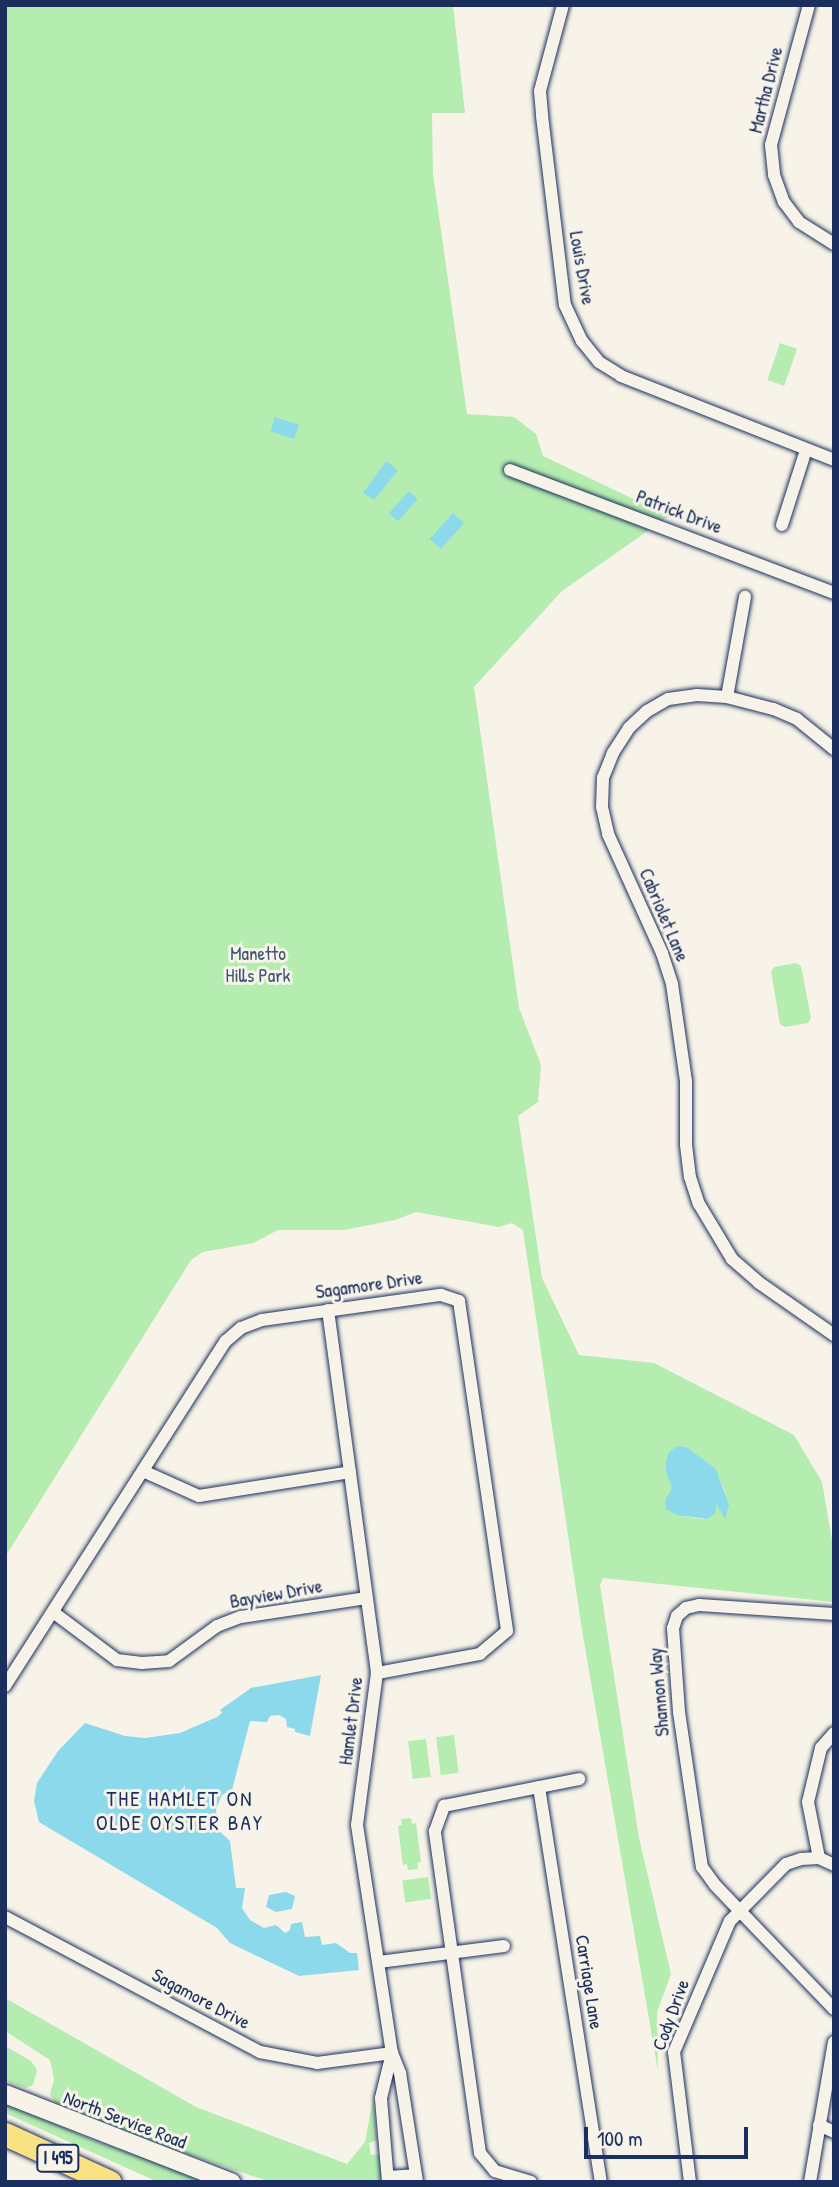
<!DOCTYPE html>
<html>
<head>
<meta charset="utf-8">
<style>
  body { margin:0 }
  #map { position:relative; width:839px; height:2187px; overflow:hidden; background:#f7f3e8; font-family:"Patrick Hand",sans-serif }
  div>[style] { position:absolute }
  [style*='--x'] { left:calc(var(--x)*1px); top:calc(var(--y)*1px); width:calc(var(--w)*1px); rotate:calc(var(--a)*1deg) }
  .green>* { inset:0; background:#b5ecaf; transform-origin:0 0 }
  .water>* { inset:0; background:#8cd9eb; transform-origin:0 0 }
  .roads { filter:drop-shadow(0 0 2px #1b2f5e) drop-shadow(0 0 2px #1b2f5e) }
  .street>* { height:12px; margin:-6px; padding:0 6px; transform-origin:6px; border-radius:6px; background:#f7f3e8 }
  .secondary>* { height:18px; margin:-9px; padding:0 9px; transform-origin:9px; border-radius:9px; background:#f7f3e8 }
  .highway>* { height:23px; margin:-11.5px; padding:0 11.5px; transform-origin:11.5px; border-radius:11.5px; background:#f8e281 }
  span { translate:-50% -50%; white-space:nowrap; text-align:center; line-height:1.15; -webkit-text-stroke:6px #f7f3e8; paint-order:stroke }
  .shield-label span { padding:2px 5px; background:#f7f3e8; border:2px solid; border-radius:5px; -webkit-text-stroke-width:0 }
  .shield-label { font-size:18px; color:#1b2f5e; font-weight:700 }
  .street-label { font-size:19px; color:#1b2f5e }
  .park-label { font-size:19px; color:#3a556e }
  .neighbourhood-label { font-size:21px; color:#1b2f5e; letter-spacing:2px }
  .frame { position:absolute; inset:0; border:7px solid #1b2f5e; pointer-events:none }
  .scale { position:absolute; left:584px; top:2127px; width:164px; height:32px; box-sizing:border-box; border:4px solid #1b2f5e; border-top:0; padding-left:9px; font-size:21px; line-height:24px; white-space:nowrap; color:#1b2f5e; -webkit-text-stroke:5px #f7f3e8; paint-order:stroke }
</style>
</head>
<body>
<div id="map">
  <div class="green">
    <i style="clip-path:polygon(evenodd,5px 5px,453px 5px,465px 113px,432px 113px,433px 174px,467px 414px,514px 417px,536px 434px,543px 456px,669px 516px,562px 591px,474px 687px,519px 1008px,541px 1065px,538px 1102px,518px 1116px,542px 1278px,579px 1355px,654px 1363px,794px 1435px,822px 1482px,834px 1552px,834px 1602px,603px 1578px,600px 1585px,639px 1838px,671px 1974px,657px 2012px,658px 2071px,582px 1630px,523px 1230px,512px 1223px,499px 1227px,416px 1212px,395px 1220px,344px 1230px,278px 1230px,253px 1243px,203px 1252px,191px 1260px,5px 1557px,5px 5px,688px 1448px,716px 1470px,725px 1492px,725px 1518px,716px 1504px,703px 1519px,683px 1516px,665px 1500px,671px 1492px,688px 1448px)"></i>
    <i style="left:780px;top:343px;width:18px;height:39px;rotate:19deg"></i>
    <i style="clip-path:polygon(796px 963px,801px 966px,811px 1018px,808px 1023px,785px 1027px,780px 1024px,771px 971px,774px 967px)"></i>
    <i style="left:454px;top:1735px;width:38px;height:18px;rotate:83deg"></i>
    <i style="left:426px;top:1739px;width:38px;height:18px;rotate:83deg"></i>
    <i style="clip-path:polygon(411px 1818px,412px 1824px,416px 1823px,421px 1862px,417px 1863px,418px 1869px,408px 1870px,407px 1864px,403px 1865px,398px 1826px,402px 1825px,401px 1819px)"></i>
    <i style="left:428px;top:1877px;width:22px;height:26px;rotate:82deg"></i>
    <i style="clip-path:polygon(5px 1998px,196px 2107px,347px 2164px,365px 2142px,373px 2099px,377px 2140px,369px 2143px,371px 2155px,379px 2154px,383px 2182px,270px 2182px,147px 2140px,55px 2102px,50px 2094px,54px 2079px,50px 2060px,5px 2031px)"></i>
    <i style="clip-path:polygon(5px 2046px,31px 2061px,37px 2070px,33px 2085px,26px 2088px,5px 2081px)"></i>
    <i style="clip-path:polygon(5px 2102px,95px 2141px,215px 2182px,158px 2182px,5px 2113px)"></i>
  </div>
  <div class="water">
    <i style="left:275px;top:417px;width:25px;height:15px;rotate:18deg"></i>
    <i style="clip-path:polygon(386px 461px,398px 470px,374px 500px,363px 493px)"></i>
    <i style="left:409px;top:491px;width:12px;height:30px;rotate:42deg"></i>
    <i style="left:453px;top:513px;width:15px;height:35px;rotate:42deg"></i>
    <i style="clip-path:polygon(678px 1446px,688px 1448px,716px 1469px,729px 1505px,725px 1519px,716px 1504px,716px 1512px,708px 1519px,677px 1515px,666px 1509px,665px 1500px,672px 1488px,666px 1472px,666px 1461px,669px 1452px)"></i>
    <i style="clip-path:polygon(321px 1675px,310px 1736px,295px 1732px,295px 1729px,287px 1727px,286px 1719px,279px 1715px,270px 1716px,267px 1722px,250px 1721px,232px 1790px,222px 1795px,216px 1809px,218px 1830px,230px 1841px,236px 1888px,245px 1888px,242px 1908px,250px 1920px,264px 1928px,276px 1925px,285px 1933px,290px 1930px,291px 1924px,302px 1922px,305px 1937px,320px 1936px,322px 1945px,336px 1943px,350px 1953px,357px 1953px,359px 1970px,299px 1976px,230px 1943px,217px 1928px,39px 1822px,34px 1801px,37px 1783px,58px 1751px,85px 1723px,125px 1736px,145px 1738px,180px 1733px,217px 1717px,222px 1713px,220px 1710px,251px 1688px)"></i>
    <i style="clip-path:polygon(286px 1892px,295px 1896px,292px 1909px,276px 1912px,266px 1907px,269px 1895px)"></i>
  </div>
  <div class="roads">
    <div class="street">
      <i style="--x:563;--y:5;--w:89;--a:105"></i>
      <i style="--x:540;--y:91;--w:25;--a:85"></i>
      <i style="--x:542;--y:116;--w:190;--a:83.1"></i>
      <i style="--x:565;--y:305;--w:40;--a:65"></i>
      <i style="--x:582;--y:341;--w:27;--a:51"></i>
      <i style="--x:599;--y:362;--w:26;--a:32"></i>
      <i style="--x:621;--y:376;--w:229;--a:21.5"></i>
      <i style="--x:809;--y:5;--w:145;--a:105.2"></i>
      <i style="--x:771;--y:145;--w:30;--a:84"></i>
      <i style="--x:774;--y:175;--w:29;--a:70"></i>
      <i style="--x:784;--y:202;--w:25;--a:53"></i>
      <i style="--x:799;--y:222;--w:41;--a:32.2"></i>
      <i style="--x:510;--y:470;--w:347;--a:20.8"></i>
      <i style="--x:782;--y:525;--w:79;--a:-72.3"></i>
      <i style="--x:727;--y:697;--w:102;--a:-79.8"></i>
      <i style="--x:834;--y:749;--w:48;--a:-141"></i>
      <i style="--x:797;--y:719;--w:26;--a:-157"></i>
      <i style="--x:773;--y:709;--w:48;--a:-165.4"></i>
      <i style="--x:727;--y:697;--w:30;--a:-176"></i>
      <i style="--x:697;--y:695;--w:29;--a:172"></i>
      <i style="--x:668;--y:699;--w:24;--a:150"></i>
      <i style="--x:647;--y:711;--w:25;--a:137"></i>
      <i style="--x:629;--y:728;--w:30;--a:123"></i>
      <i style="--x:613;--y:753;--w:27;--a:112"></i>
      <i style="--x:603;--y:778;--w:29;--a:92"></i>
      <i style="--x:602;--y:807;--w:28;--a:77"></i>
      <i style="--x:608;--y:834;--w:131;--a:65.6"></i>
      <i style="--x:662;--y:953;--w:33;--a:72"></i>
      <i style="--x:672;--y:984;--w:98;--a:81.8"></i>
      <i style="--x:686;--y:1081;--w:64;--a:90"></i>
      <i style="--x:686;--y:1145;--w:32;--a:83"></i>
      <i style="--x:690;--y:1177;--w:28;--a:72"></i>
      <i style="--x:699;--y:1204;--w:64;--a:59"></i>
      <i style="--x:732;--y:1259;--w:35;--a:41"></i>
      <i style="--x:758;--y:1282;--w:93;--a:34.9"></i>
      <i style="--x:328;--y:1310;--w:366;--a:82.3"></i>
      <i style="--x:377;--y:1673;--w:153;--a:97.5"></i>
      <i style="--x:357;--y:1825;--w:231;--a:81.3"></i>
      <i style="--x:392;--y:2053;--w:22;--a:68"></i>
      <i style="--x:400;--y:2073;--w:110;--a:81.1"></i>
      <i style="--x:143;--y:1471;--w:61;--a:24.1"></i>
      <i style="--x:199;--y:1496;--w:153;--a:-9"></i>
      <i style="--x:53;--y:1612;--w:80;--a:36.9"></i>
      <i style="--x:117;--y:1660;--w:25;--a:7"></i>
      <i style="--x:142;--y:1663;--w:27;--a:-4"></i>
      <i style="--x:169;--y:1661;--w:59;--a:-36.1"></i>
      <i style="--x:217;--y:1626;--w:26;--a:-21"></i>
      <i style="--x:241;--y:1617;--w:127;--a:-8.6"></i>
      <i style="--x:834;--y:1614;--w:135;--a:-176.2"></i>
      <i style="--x:699;--y:1605;--w:13;--a:167"></i>
      <i style="--x:686;--y:1608;--w:12;--a:138"></i>
      <i style="--x:677;--y:1616;--w:13;--a:108"></i>
      <i style="--x:673;--y:1628;--w:84;--a:85.9"></i>
      <i style="--x:679;--y:1712;--w:157;--a:81.6"></i>
      <i style="--x:702;--y:1867;--w:22;--a:54"></i>
      <i style="--x:715;--y:1885;--w:172;--a:46.2"></i>
      <i style="--x:5;--y:1686;--w:410;--a:-57.4"></i>
      <i style="--x:226;--y:1341;--w:20;--a:-41"></i>
      <i style="--x:241;--y:1328;--w:22;--a:-21"></i>
      <i style="--x:262;--y:1320;--w:181;--a:-8"></i>
      <i style="--x:441;--y:1295;--w:19;--a:18"></i>
      <i style="--x:459;--y:1301;--w:333;--a:81.7"></i>
      <i style="--x:507;--y:1631;--w:35;--a:140"></i>
      <i style="--x:480;--y:1654;--w:105;--a:169.5"></i>
      <i style="--x:539;--y:1787;--w:400;--a:81.1"></i>
      <i style="--x:819;--y:1858;--w:57;--a:-101.1"></i>
      <i style="--x:808;--y:1802;--w:56;--a:-76.5"></i>
      <i style="--x:821;--y:1748;--w:20;--a:-49"></i>
      <i style="--x:5;--y:1917;--w:289;--a:27.9"></i>
      <i style="--x:260;--y:2052;--w:58;--a:10.9"></i>
      <i style="--x:317;--y:2063;--w:76;--a:-7.6"></i>
      <i style="--x:379;--y:1962;--w:126;--a:-7.3"></i>
      <i style="--x:819;--y:2125;--w:17;--a:25"></i>
      <i style="--x:388;--y:2177;--w:27;--a:-4"></i>
      <i style="--x:388;--y:2182;--w:84;--a:-94.8"></i>
      <i style="--x:381;--y:2098;--w:46;--a:-76.3"></i>
      <i style="--x:531;--y:2182;--w:38;--a:-163"></i>
      <i style="--x:495;--y:2171;--w:23;--a:-130"></i>
      <i style="--x:480;--y:2153;--w:325;--a:-98"></i>
      <i style="--x:435;--y:1831;--w:27;--a:-70"></i>
      <i style="--x:444;--y:1806;--w:138;--a:-11.3"></i>
      <i style="--x:690;--y:2182;--w:131;--a:-97"></i>
      <i style="--x:674;--y:2052;--w:142;--a:-66.9"></i>
      <i style="--x:730;--y:1921;--w:80;--a:-45.5"></i>
      <i style="--x:786;--y:1864;--w:16;--a:-18"></i>
      <i style="--x:801;--y:1859;--w:18;--a:-3"></i>
      <i style="--x:819;--y:1858;--w:17;--a:25"></i>
      <i style="--x:810;--y:2182;--w:142;--a:-80.3"></i>
    </div>
    <div class="secondary">
      <i style="--x:5;--y:2094;--w:243;--a:21.3"></i>
    </div>
    <div class="highway">
      <i style="--x:5;--y:2134;--w:115;--a:24.6"></i>
    </div>
  </div>
  <div class="shield-label">
    <span style="left:58px;top:2158px">I 495</span>
  </div>
  <div class="street-label">
    <span style="left:766px;top:90px;rotate:-76deg">Martha Drive</span>
    <span style="left:582px;top:268px;rotate:80deg">Louis Drive</span>
    <span style="left:679px;top:512px;rotate:21deg">Patrick Drive</span>
    <span style="left:664px;top:915px;rotate:67deg">Cabriolet Lane</span>
    <span style="left:369px;top:1285px;rotate:-8deg">Sagamore Drive</span>
    <span style="left:276px;top:1594px;rotate:-10deg">Bayview Drive</span>
    <span style="left:659px;top:1692px;rotate:-95deg">Shannon Way</span>
    <span style="left:351px;top:1721px;rotate:-83deg">Hamlet Drive</span>
    <span style="left:589px;top:1982px;rotate:81deg">Carriage Lane</span>
    <span style="left:201px;top:1999px;rotate:28deg">Sagamore Drive</span>
    <span style="left:671px;top:2015px;rotate:-70deg">Cody Drive</span>
    <span style="left:125px;top:2120px;rotate:21deg">North Service Road</span>
  </div>
  <div class="park-label">
    <span style="left:258px;top:965px">Manetto<br>Hills Park</span>
  </div>
  <div class="neighbourhood-label">
    <span style="left:180px;top:1811px">THE HAMLET ON<br>OLDE OYSTER BAY</span>
  </div>
  <div class="frame"></div>
  <div class="scale">100 m</div>
</div>
</body>
</html>
